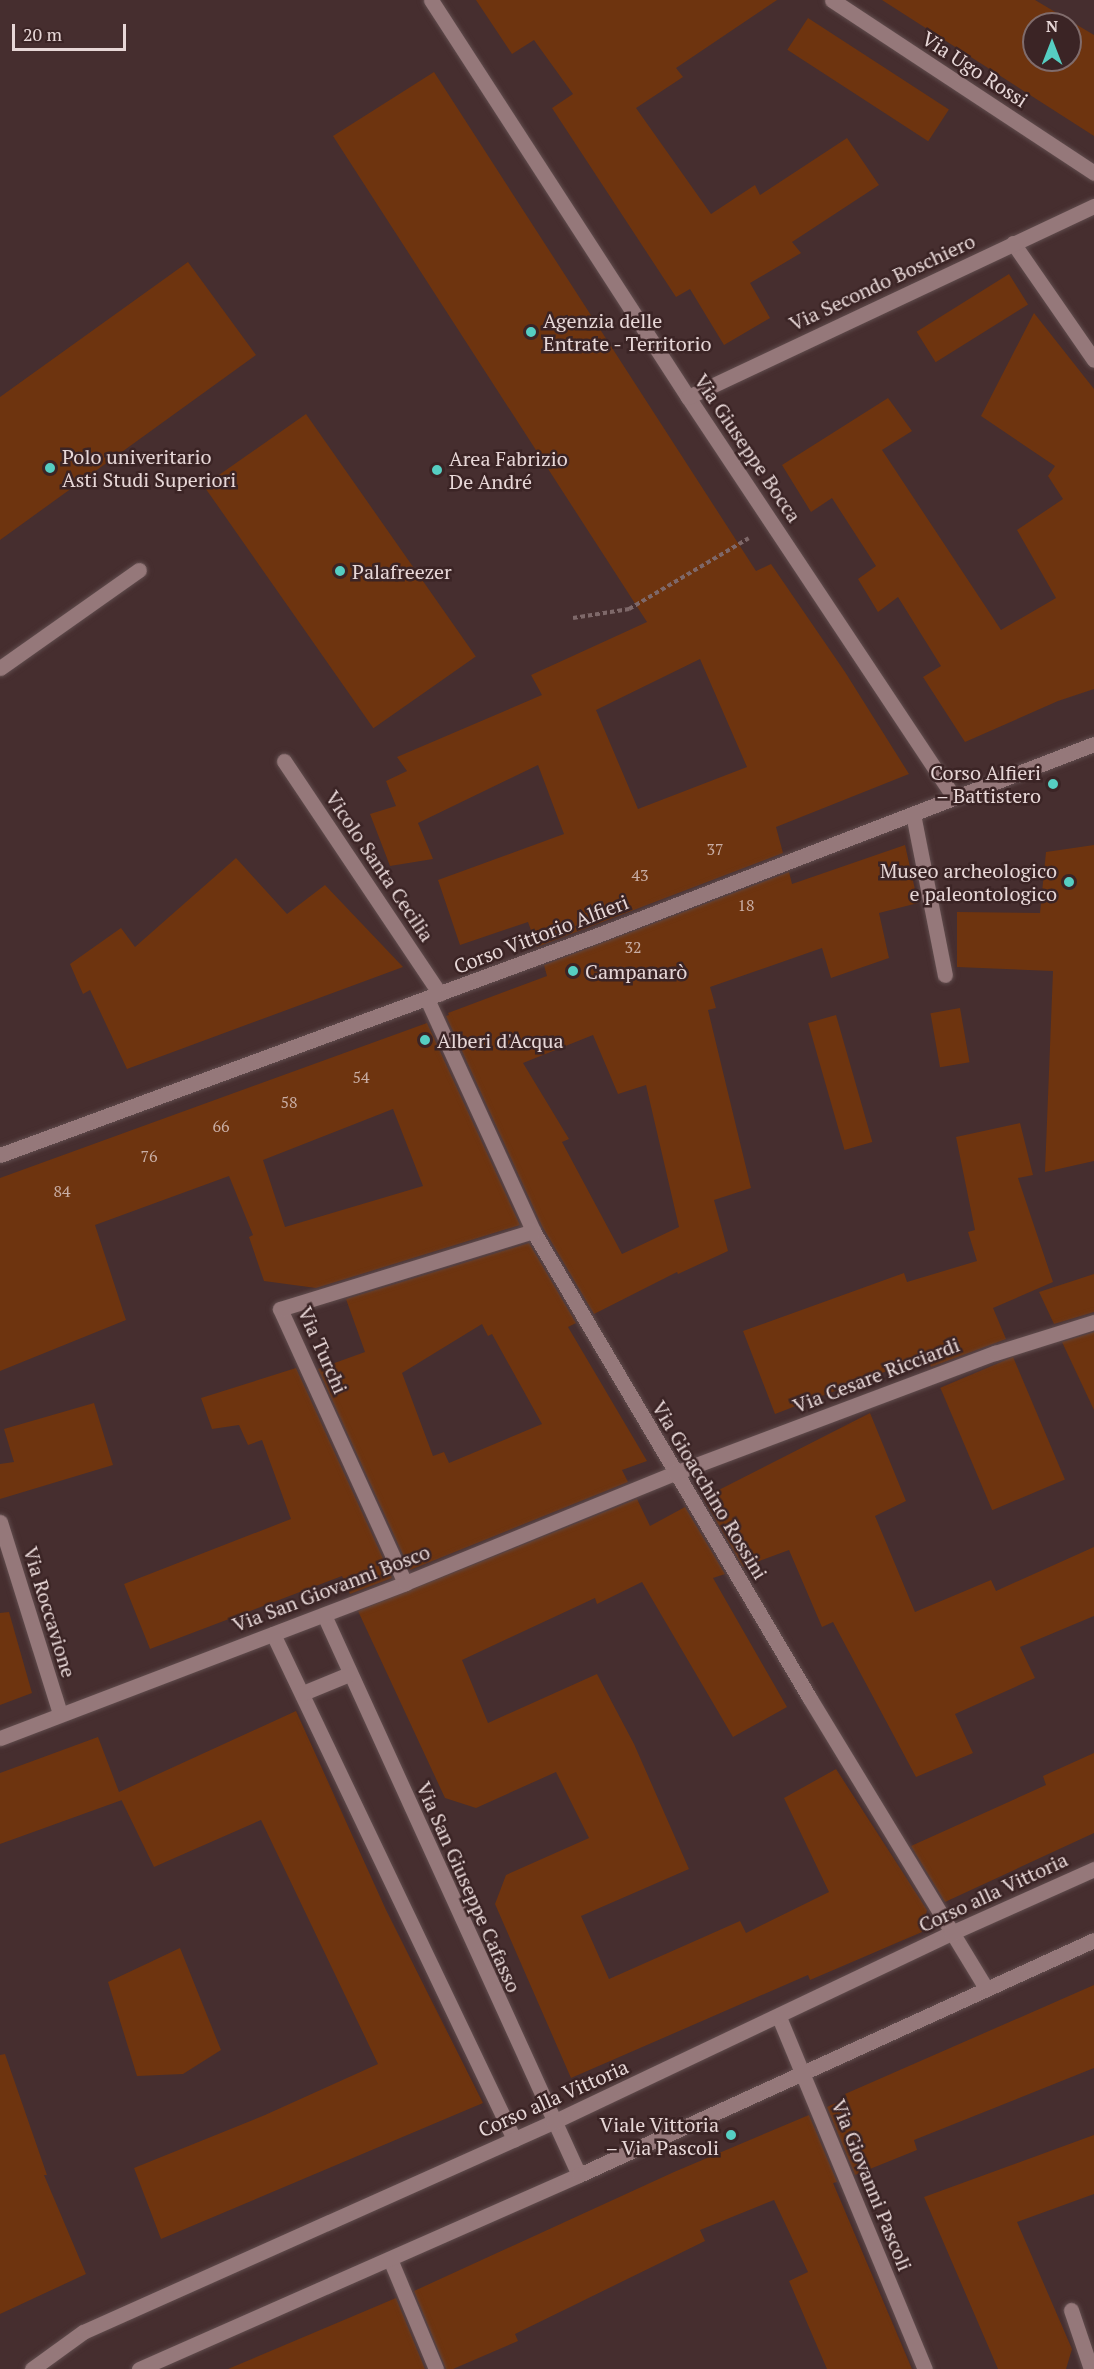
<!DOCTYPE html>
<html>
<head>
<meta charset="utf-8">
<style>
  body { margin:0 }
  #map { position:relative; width:1094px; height:2369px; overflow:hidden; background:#462e2f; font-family:"PT Serif",serif }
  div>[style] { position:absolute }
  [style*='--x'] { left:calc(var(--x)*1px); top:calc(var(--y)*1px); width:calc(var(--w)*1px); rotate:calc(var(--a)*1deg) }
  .building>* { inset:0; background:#6e340f; transform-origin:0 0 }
  .path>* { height:4px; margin-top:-2px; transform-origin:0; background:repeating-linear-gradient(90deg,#7e6869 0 4.5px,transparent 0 7.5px) }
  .roads { filter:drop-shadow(0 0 2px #604c4d) drop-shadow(0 0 2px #604c4d) }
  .minor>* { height:15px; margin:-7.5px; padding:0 7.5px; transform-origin:7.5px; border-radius:7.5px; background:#95787a }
  .dots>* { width:16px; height:16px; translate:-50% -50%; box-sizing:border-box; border:3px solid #3b2425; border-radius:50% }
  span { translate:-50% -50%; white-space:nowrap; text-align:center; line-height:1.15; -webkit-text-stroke:5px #3b2425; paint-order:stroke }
  .number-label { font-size:16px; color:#c9aea5 }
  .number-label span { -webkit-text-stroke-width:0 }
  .street-label { font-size:20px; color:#e7d7d7 }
  .poi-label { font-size:20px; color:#e7d7d7 }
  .left { translate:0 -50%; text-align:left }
  .right { translate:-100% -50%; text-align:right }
  .north { position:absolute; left:1022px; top:12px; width:60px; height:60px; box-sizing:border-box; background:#3b2425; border:2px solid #806c6c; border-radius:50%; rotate:0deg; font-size:16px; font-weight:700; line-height:24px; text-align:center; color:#e7d7d7 }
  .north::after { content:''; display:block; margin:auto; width:21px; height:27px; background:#56cec2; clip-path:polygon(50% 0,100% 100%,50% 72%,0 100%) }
  .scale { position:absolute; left:12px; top:24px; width:114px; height:27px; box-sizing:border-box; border:3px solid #e7d7d7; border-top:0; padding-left:8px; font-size:18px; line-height:21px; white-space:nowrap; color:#e7d7d7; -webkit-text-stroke:4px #3b2425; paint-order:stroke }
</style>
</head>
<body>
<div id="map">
  <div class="building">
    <i style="clip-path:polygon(476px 0,777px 0,676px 68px,683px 77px,636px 108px,711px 214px,755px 185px,760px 195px,847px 138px,879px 185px,792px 242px,801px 253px,750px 283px,770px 318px,724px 345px,690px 289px,676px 297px,552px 108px,573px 94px,534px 40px,512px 54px)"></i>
    <i style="clip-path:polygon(evenodd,882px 0,1035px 0,1094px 35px,1094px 136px,882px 0,1034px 24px,1070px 24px,1070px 60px,1034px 60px,1034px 24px)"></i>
    <i style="left:808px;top:18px;width:168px;height:38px;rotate:33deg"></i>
    <i style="clip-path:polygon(evenodd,434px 72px,756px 571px,771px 564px,845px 672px,909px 774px,776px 827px,783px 853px,537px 947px,528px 922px,460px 945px,438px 880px,564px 834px,538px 765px,418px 823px,433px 859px,390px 866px,370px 814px,396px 806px,386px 781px,407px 771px,397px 757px,542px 695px,531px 675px,647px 622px,333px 136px,434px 72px,700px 659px,747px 767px,638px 809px,596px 710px,700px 659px)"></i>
    <i style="clip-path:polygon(188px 262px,256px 355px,0 540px,0 397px)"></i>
    <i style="left:1009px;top:274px;width:36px;height:109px;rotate:58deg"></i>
    <i style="clip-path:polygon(1034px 313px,1094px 389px,1094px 689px,1058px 701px,965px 742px,923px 677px,941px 666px,898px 597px,878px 612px,858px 579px,876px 566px,832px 498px,811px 512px,782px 465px,888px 398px,912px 431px,882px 450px,1001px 630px,1056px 598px,1017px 530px,1063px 499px,1048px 476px,1055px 466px,981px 416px)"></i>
    <i style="left:306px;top:414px;width:296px;height:125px;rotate:55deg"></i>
    <i style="clip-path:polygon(evenodd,905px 845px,918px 903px,879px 913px,889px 958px,831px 978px,822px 948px,710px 987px,716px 1008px,708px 1010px,751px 1188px,714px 1200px,728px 1251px,678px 1274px,677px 1272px,594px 1314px,542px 1226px,446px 1016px,449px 1015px,448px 1013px,547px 976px,544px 965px,789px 872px,792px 884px,905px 845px,593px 1035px,618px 1094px,646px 1085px,679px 1227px,622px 1254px,562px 1142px,569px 1139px,523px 1063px,593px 1035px)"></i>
    <i style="clip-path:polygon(1094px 845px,1094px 1161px,1045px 1172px,1053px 971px,957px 967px,957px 912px,1040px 913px,1046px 852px)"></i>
    <i style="clip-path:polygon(236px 858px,287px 914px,325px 885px,403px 967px,127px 1069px,90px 990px,83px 994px,70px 964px,121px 928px,135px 947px)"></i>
    <i style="left:960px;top:1008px;width:55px;height:30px;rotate:80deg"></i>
    <i style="left:836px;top:1015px;width:132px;height:29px;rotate:74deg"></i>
    <i style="clip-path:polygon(evenodd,427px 1023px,520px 1225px,316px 1288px,264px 1281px,249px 1237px,253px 1235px,229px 1176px,95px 1225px,126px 1320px,0 1371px,0 1178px,427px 1023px,393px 1109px,423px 1186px,285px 1227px,263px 1160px,393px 1109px)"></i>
    <i style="clip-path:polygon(1020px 1123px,1033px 1175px,1018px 1178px,1053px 1282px,993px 1308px,1006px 1339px,931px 1367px,926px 1356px,775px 1414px,743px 1331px,904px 1273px,907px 1282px,977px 1261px,968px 1232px,975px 1230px,956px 1137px)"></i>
    <i style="clip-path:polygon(evenodd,529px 1243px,576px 1323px,568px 1327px,647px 1461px,622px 1470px,628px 1482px,410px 1570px,318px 1369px,365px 1352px,346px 1299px,529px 1243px,482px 1324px,488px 1336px,492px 1334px,542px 1424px,449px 1463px,444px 1452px,433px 1456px,402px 1373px,482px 1324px)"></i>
    <i style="clip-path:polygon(1094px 1274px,1094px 1312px,1054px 1324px,1039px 1292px)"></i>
    <i style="clip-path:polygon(1094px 1332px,1094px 1410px,1062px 1342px)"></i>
    <i style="left:1013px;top:1357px;width:133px;height:79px;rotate:67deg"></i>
    <i style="clip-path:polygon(296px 1368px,392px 1578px,350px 1594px,342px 1576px,150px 1649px,124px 1584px,291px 1519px,262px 1440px,248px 1445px,239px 1425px,212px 1429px,201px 1398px)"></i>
    <i style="clip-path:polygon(94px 1403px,113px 1465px,0 1499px,0 1464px,14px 1462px,4px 1429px)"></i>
    <i style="clip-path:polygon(870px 1413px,906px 1501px,875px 1516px,915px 1612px,991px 1580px,996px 1591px,1094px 1547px,1094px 1616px,1020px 1647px,1035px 1678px,955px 1714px,973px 1753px,916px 1777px,833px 1622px,822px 1627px,789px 1550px,743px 1567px,703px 1498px)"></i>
    <i style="clip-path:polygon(637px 1499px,650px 1526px,685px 1507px,725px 1574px,713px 1578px,787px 1707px,733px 1737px,642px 1582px,597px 1604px,595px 1598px,462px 1660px,488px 1723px,597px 1674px,634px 1744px,689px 1869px,581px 1916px,609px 1979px,740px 1921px,746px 1933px,829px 1892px,784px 1798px,836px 1769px,927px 1910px,922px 1932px,810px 1980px,808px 1975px,571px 2078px,495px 1904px,506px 1875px,589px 1838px,556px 1772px,476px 1808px,445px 1798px,358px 1611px)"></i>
    <i style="clip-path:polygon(9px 1612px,32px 1693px,0 1705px,0 1613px)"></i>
    <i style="clip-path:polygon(296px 1711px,386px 1910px,483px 2103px,161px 2239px,134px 2168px,265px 2115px,378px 2064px,261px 1820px,154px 1867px,120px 1797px,122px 1800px,0 1844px,0 1773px,98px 1737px,119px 1792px)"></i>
    <i style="clip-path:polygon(1094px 1753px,1094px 1833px,945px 1902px,911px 1846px,1046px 1785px,1043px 1776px)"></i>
    <i style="clip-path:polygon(180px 1948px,221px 2050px,183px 2074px,137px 2076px,108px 1982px)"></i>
    <i style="clip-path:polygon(1094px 1985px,1094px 2068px,914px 2140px,917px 2150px,855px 2175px,827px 2107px,847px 2098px,845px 2094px)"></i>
    <i style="clip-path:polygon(5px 2054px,47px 2175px,44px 2175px,86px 2274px,0 2314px,0 2055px)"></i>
    <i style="clip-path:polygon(809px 2115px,837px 2182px,833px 2183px,912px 2369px,827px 2369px,789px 2281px,808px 2272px,774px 2200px,700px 2230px,705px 2241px,515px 2334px,518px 2341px,453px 2369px,446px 2369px,414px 2291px,674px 2172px)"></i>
    <i style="clip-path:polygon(1094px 2135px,1094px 2194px,1017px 2222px,1072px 2349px,1066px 2369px,998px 2369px,924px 2197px)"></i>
    <i style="clip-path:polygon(396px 2298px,425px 2369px,228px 2369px)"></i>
  </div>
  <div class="path">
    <i style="--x:573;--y:618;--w:57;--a:-9.1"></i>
    <i style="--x:629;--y:609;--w:139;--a:-30.6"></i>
  </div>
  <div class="roads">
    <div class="minor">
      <i style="--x:431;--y:0;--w:473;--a:57.1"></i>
      <i style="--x:688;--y:397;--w:480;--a:56.4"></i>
      <i style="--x:832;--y:0;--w:314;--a:33.4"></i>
      <i style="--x:1013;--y:243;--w:142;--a:55.3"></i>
      <i style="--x:688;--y:397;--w:449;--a:-25.2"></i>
      <i style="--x:0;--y:668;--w:170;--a:-35.2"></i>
      <i style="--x:284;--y:761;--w:280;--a:56.2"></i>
      <i style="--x:913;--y:814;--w:164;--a:78.8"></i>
      <i style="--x:427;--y:999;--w:255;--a:65.4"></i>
      <i style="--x:533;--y:1231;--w:542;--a:59.36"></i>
      <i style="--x:809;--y:1697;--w:341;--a:58.7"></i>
      <i style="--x:0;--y:1155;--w:634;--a:-20.21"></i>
      <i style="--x:595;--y:936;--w:535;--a:-21.05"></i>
      <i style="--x:0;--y:1522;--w:201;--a:72.6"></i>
      <i style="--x:405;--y:1583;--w:301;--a:-114.5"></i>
      <i style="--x:280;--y:1309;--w:265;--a:-17.1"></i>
      <i style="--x:324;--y:1615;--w:615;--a:65.52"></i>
      <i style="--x:273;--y:1634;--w:560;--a:64.49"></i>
      <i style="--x:303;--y:1693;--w:50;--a:-22.4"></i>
      <i style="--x:0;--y:1738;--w:434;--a:-20.9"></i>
      <i style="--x:405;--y:1583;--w:292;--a:-22.2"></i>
      <i style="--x:675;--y:1473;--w:342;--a:-20.6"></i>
      <i style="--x:995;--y:1353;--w:104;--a:-17.4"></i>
      <i style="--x:779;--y:2017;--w:381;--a:67.5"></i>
      <i style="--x:390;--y:2259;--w:119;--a:67.3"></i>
      <i style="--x:1071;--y:2310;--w:62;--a:71.3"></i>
      <i style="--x:32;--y:2369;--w:63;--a:-36"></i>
      <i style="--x:83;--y:2332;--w:515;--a:-24.08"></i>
      <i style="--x:553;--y:2122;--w:441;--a:-25.4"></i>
      <i style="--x:951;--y:1933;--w:157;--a:-24.1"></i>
      <i style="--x:139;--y:2369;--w:481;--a:-23.8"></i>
      <i style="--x:579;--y:2175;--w:566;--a:-24.53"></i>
    </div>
  </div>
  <div class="dots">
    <i style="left:531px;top:332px;background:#56cec2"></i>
    <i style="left:50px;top:468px;background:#56cec2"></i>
    <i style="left:437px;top:470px;background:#56cec2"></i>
    <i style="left:340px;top:571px;background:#56cec2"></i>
    <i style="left:1053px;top:784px;background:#56cec2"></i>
    <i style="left:1069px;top:882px;background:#56cec2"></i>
    <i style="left:573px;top:971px;background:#56cec2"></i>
    <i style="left:425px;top:1040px;background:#56cec2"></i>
    <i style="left:731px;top:2135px;background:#56cec2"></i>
  </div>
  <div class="number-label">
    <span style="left:715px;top:849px">37</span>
    <span style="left:640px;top:875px">43</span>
    <span style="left:746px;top:905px">18</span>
    <span style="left:633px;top:947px">32</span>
    <span style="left:361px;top:1077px">54</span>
    <span style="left:289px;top:1102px">58</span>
    <span style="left:221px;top:1126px">66</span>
    <span style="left:149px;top:1156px">76</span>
    <span style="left:62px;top:1191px">84</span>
  </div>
  <div class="street-label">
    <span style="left:975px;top:69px;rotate:33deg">Via Ugo Rossi</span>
    <span style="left:882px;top:282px;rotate:-25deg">Via Secondo Boschiero</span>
    <span style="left:748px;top:448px;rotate:56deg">Via Giuseppe Bocca</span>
    <span style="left:380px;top:866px;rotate:56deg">Vicolo Santa Cecilia</span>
    <span style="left:541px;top:934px;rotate:-21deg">Corso Vittorio Alfieri</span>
    <span style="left:323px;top:1350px;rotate:66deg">Via Turchi</span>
    <span style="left:876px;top:1375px;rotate:-21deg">Via Cesare Ricciardi</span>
    <span style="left:710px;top:1490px;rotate:59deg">Via Gioacchino Rossini</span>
    <span style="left:331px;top:1588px;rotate:-21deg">Via San Giovanni Bosco</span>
    <span style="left:50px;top:1612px;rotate:73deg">Via Roccavione</span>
    <span style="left:469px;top:1887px;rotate:66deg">Via San Giuseppe Cafasso</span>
    <span style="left:993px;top:1892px;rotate:-25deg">Corso alla Vittoria</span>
    <span style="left:553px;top:2098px;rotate:-24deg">Corso alla Vittoria</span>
    <span style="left:872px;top:2185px;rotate:68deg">Via Giovanni Pascoli</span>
  </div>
  <div class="poi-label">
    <span class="left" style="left:543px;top:332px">Agenzia delle<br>Entrate - Territorio</span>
    <span class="left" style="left:62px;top:468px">Polo univeritario<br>Asti Studi Superiori</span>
    <span class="left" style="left:449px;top:470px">Area Fabrizio<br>De André</span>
    <span class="left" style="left:352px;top:571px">Palafreezer</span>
    <span class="right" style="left:1041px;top:784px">Corso Alfieri<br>– Battistero</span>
    <span class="right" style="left:1057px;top:882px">Museo archeologico<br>e paleontologico</span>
    <span class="left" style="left:585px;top:971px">Campanarò</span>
    <span class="left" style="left:437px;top:1040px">Alberi d'Acqua</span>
    <span class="right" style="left:719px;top:2136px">Viale Vittoria<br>– Via Pascoli</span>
  </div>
  <div class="north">N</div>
  <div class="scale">20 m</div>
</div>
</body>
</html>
